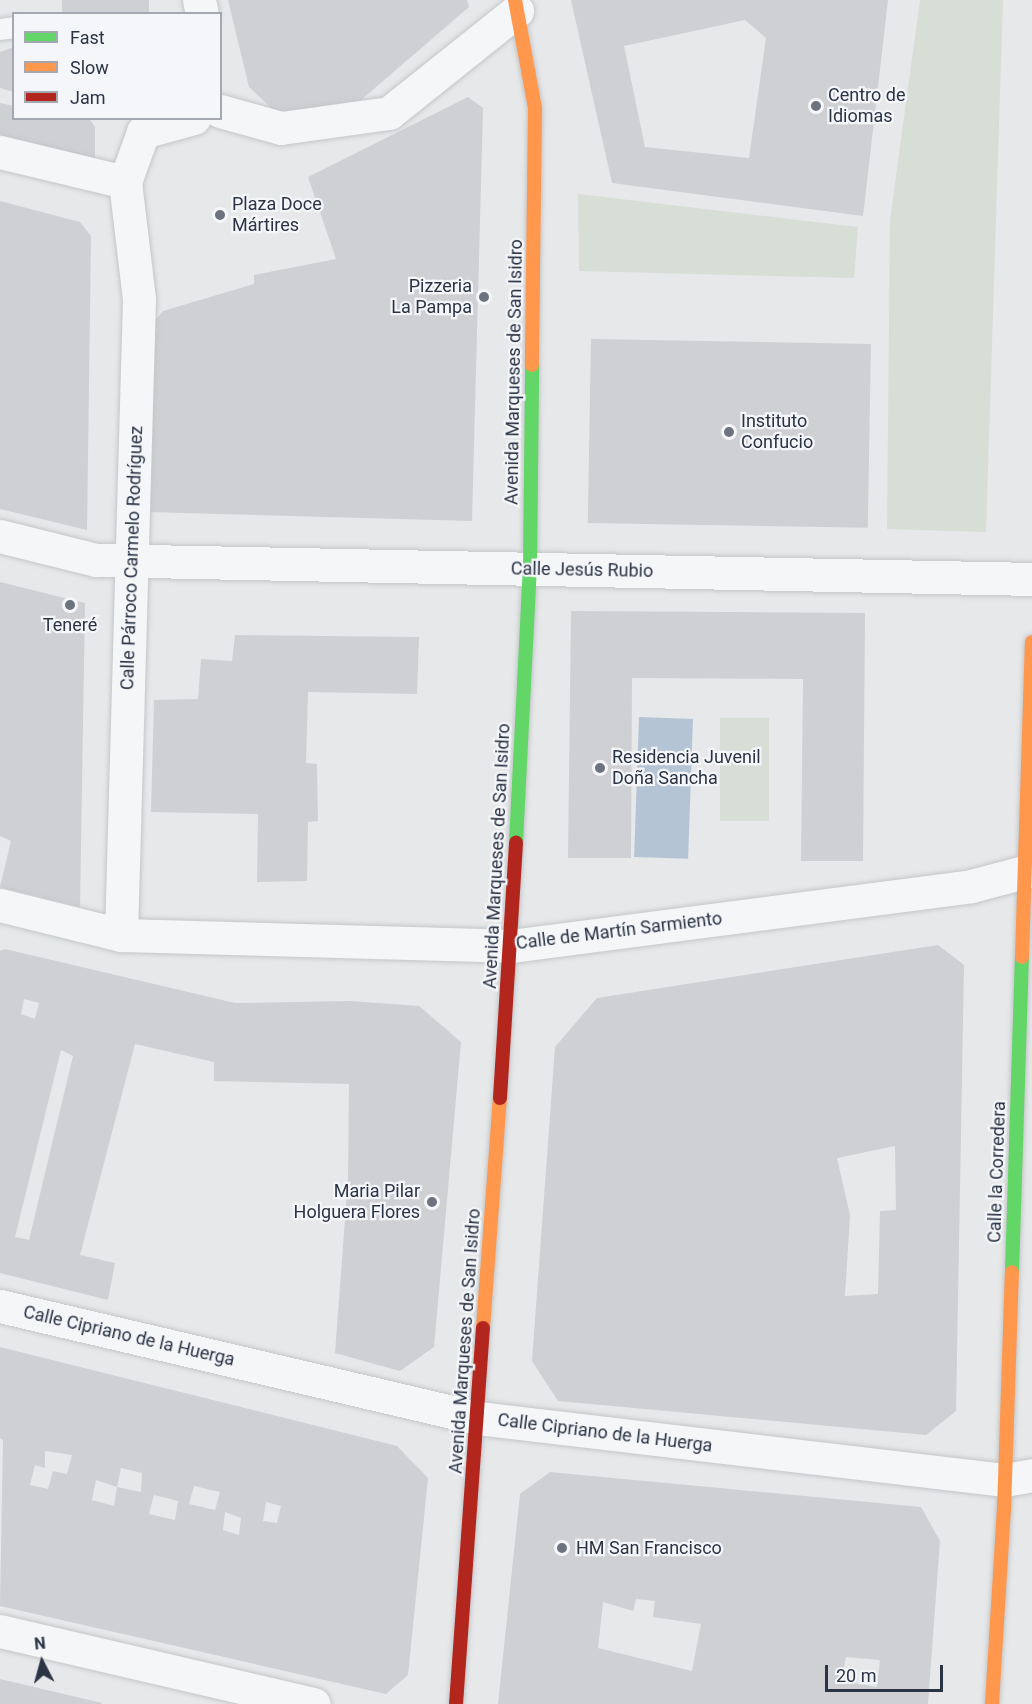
<!DOCTYPE html>
<html>
<head>
<meta charset="utf-8">
<style>
  body { margin:0 }
  #map { position:relative; width:1032px; height:1704px; overflow:hidden; background:#e6e8ea; font-family:Roboto,sans-serif }
  div>[style] { position:absolute }
  [style*='--x'] { left:calc(var(--x)*1px); top:calc(var(--y)*1px); width:calc(var(--w)*1px); rotate:calc(var(--a)*1deg) }
  .green>* { inset:0; background:#d6ded6; transform-origin:0 0 }
  .water>* { inset:0; background:#b4c4d5; transform-origin:0 0 }
  .building>* { inset:0; background:#ced0d3; transform-origin:0 0 }
  .roads { filter:drop-shadow(0 0 2px #c4c6c8) drop-shadow(0 0 2px #c4c6c8) }
  .lane>* { height:21px; margin:-10.5px; padding:0 10.5px; transform-origin:10.5px; border-radius:10.5px; background:#f5f6f7 }
  .street>* { height:33px; margin:-16.5px; padding:0 16.5px; transform-origin:16.5px; border-radius:16.5px; background:#f5f6f7 }
  .fast>* { height:14px; margin:-7px; padding:0 7px; transform-origin:7px; border-radius:7px; background:#63d668 }
  .slow>* { height:14px; margin:-7px; padding:0 7px; transform-origin:7px; border-radius:7px; background:#ff974d }
  .jam>* { height:14px; margin:-7px; padding:0 7px; transform-origin:7px; border-radius:7px; background:#b3261e }
  .dots>* { width:16px; height:16px; translate:-50% -50%; box-sizing:border-box; border:3px solid #f4f6f9; border-radius:50% }
  span { translate:-50% -50%; white-space:nowrap; text-align:center; line-height:1.15; -webkit-text-stroke:4.5px #f4f6f9; paint-order:stroke }
  .poi-label { font-size:18px; color:#2b3445 }
  .left { translate:0 -50%; text-align:left }
  .right { translate:-100% -50%; text-align:right }
  .street-label { font-size:18px; color:#2b3445 }
  .legend { position:absolute; left:12px; top:12px; width:210px; height:108px; box-sizing:border-box; background:#f4f6f9; border:2px solid #a4a8b1; margin:0; padding:8px 10px; list-style:none; font-size:18px; color:#2b3445 }
  .legend li { display:flex; align-items:center; gap:12px; height:30px }
  .legend b { width:30px; border:2px solid #a4a8b1 }
  .north { position:absolute; left:12px; top:1632px; width:60px; height:60px; -webkit-text-stroke:4px #f4f6f9; paint-order:stroke; rotate:354deg; font-size:16px; font-weight:700; line-height:24px; text-align:center; color:#2b3445 }
  .north::after { content:''; display:block; margin:auto; width:21px; height:27px; background:#2b3445; clip-path:polygon(50% 0,100% 100%,50% 72%,0 100%) }
  .scale { position:absolute; left:825px; top:1665px; width:118px; height:27px; box-sizing:border-box; border:3px solid #2b3445; border-top:0; padding-left:8px; font-size:18px; line-height:21px; white-space:nowrap; color:#2b3445; -webkit-text-stroke:4px #f4f6f9; paint-order:stroke }
</style>
</head>
<body>
<div id="map">
  <div class="green">
    <i style="clip-path:polygon(920px 0,1003px 0,986px 532px,887px 529px,890px 220px)"></i>
    <i style="clip-path:polygon(578px 194px,858px 227px,854px 278px,579px 271px)"></i>
    <i style="left:720px;top:718px;width:49px;height:103px"></i>
  </div>
  <div class="water">
    <i style="left:639px;top:717px;width:54px;height:140px;rotate:2deg"></i>
  </div>
  <div class="building">
    <i style="left:62px;top:0;width:87px;height:15px"></i>
    <i style="clip-path:polygon(228px 0,467px 0,469px 7px,361px 100px,278px 114px,249px 87px)"></i>
    <i style="clip-path:polygon(evenodd,571px 0,888px 0,863px 216px,612px 183px,571px 0,745px 20px,766px 38px,749px 158px,645px 147px,624px 46px,745px 20px)"></i>
    <i style="clip-path:polygon(14px 47px,14px 92px,0 88px,0 52px)"></i>
    <i style="clip-path:polygon(468px 97px,483px 108px,472px 521px,148px 512px,150px 327px,163px 311px,254px 284px,254px 275px,336px 259px,308px 177px)"></i>
    <i style="clip-path:polygon(0 103px,14px 106px,14px 118px,89px 118px,95px 127px,95px 158px,88px 164px,0 142px)"></i>
    <i style="clip-path:polygon(0 201px,80px 222px,91px 236px,87px 530px,0 509px)"></i>
    <i style="left:591px;top:339px;width:280px;height:184px;rotate:1deg"></i>
    <i style="clip-path:polygon(0 582px,85px 603px,80px 907px,0 887px,11px 841px,0 836px)"></i>
    <i style="clip-path:polygon(571px 611px,865px 613px,863px 861px,801px 861px,803px 679px,632px 678px,631px 858px,568px 858px)"></i>
    <i style="clip-path:polygon(235px 635px,419px 637px,417px 694px,308px 692px,306px 763px,317px 764px,318px 821px,308px 822px,307px 881px,257px 882px,258px 814px,151px 812px,154px 700px,198px 699px,201px 659px,232px 661px)"></i>
    <i style="clip-path:polygon(evenodd,938px 945px,964px 965px,956px 1411px,926px 1435px,558px 1401px,532px 1361px,555px 1047px,597px 998px,938px 945px,895px 1146px,896px 1210px,880px 1211px,878px 1294px,845px 1296px,850px 1215px,837px 1158px,895px 1146px)"></i>
    <i style="clip-path:polygon(evenodd,5px 949px,235px 1003px,350px 1001px,419px 1006px,461px 1042px,434px 1347px,400px 1371px,335px 1353px,348px 1179px,349px 1084px,214px 1081px,214px 1062px,135px 1044px,80px 1255px,115px 1263px,108px 1300px,0 1273px,0 951px,5px 949px,24px 999px,39px 1003px,35px 1019px,21px 1014px,24px 999px,5px 949px,61px 1050px,73px 1056px,29px 1240px,15px 1237px,61px 1050px)"></i>
    <i style="clip-path:polygon(evenodd,0 1347px,397px 1446px,428px 1478px,408px 1675px,386px 1694px,0 1606px,3px 1440px,0 1438px,0 1347px,45px 1451px,72px 1455px,67px 1474px,53px 1471px,48px 1489px,30px 1485px,35px 1465px,45px 1468px,45px 1451px,0 1347px,121px 1468px,142px 1473px,141px 1492px,117px 1487px,121px 1468px,0 1347px,96px 1480px,117px 1487px,114px 1506px,92px 1500px,96px 1480px,0 1347px,194px 1486px,220px 1492px,215px 1510px,189px 1504px,194px 1486px,0 1347px,154px 1495px,178px 1501px,175px 1520px,149px 1514px,154px 1495px,0 1347px,266px 1502px,281px 1506px,277px 1523px,263px 1521px,266px 1502px,0 1347px,225px 1512px,241px 1518px,239px 1535px,223px 1530px,225px 1512px)"></i>
    <i style="clip-path:polygon(evenodd,550px 1472px,921px 1507px,940px 1541px,928px 1704px,498px 1704px,520px 1494px,550px 1472px,636px 1599px,655px 1601px,653px 1617px,701px 1624px,692px 1671px,598px 1648px,603px 1602px,633px 1611px,636px 1599px,550px 1472px,846px 1657px,880px 1660px,877px 1687px,841px 1681px,846px 1657px)"></i>
    <i style="clip-path:polygon(0 1679px,102px 1703px,101px 1704px,0 1704px)"></i>
  </div>
  <div class="roads">
    <div class="lane">
      <i style="--x:0;--y:29;--w:14;--a:-8"></i>
    </div>
    <div class="street">
      <i style="--x:199;--y:0;--w:14;--a:78"></i>
      <i style="--x:220;--y:111;--w:63;--a:15.6"></i>
      <i style="--x:281;--y:128;--w:109;--a:-7.9"></i>
      <i style="--x:389;--y:113;--w:164;--a:-38.6"></i>
      <i style="--x:0;--y:152;--w:129;--a:13.5"></i>
      <i style="--x:0;--y:536;--w:99;--a:14"></i>
      <i style="--x:96;--y:560;--w:936;--a:1.16"></i>
      <i style="--x:0;--y:905;--w:125;--a:13.9"></i>
      <i style="--x:121;--y:935;--w:390;--a:1.6"></i>
      <i style="--x:511;--y:946;--w:464;--a:-7.4"></i>
      <i style="--x:971;--y:886;--w:63;--a:-14.7"></i>
      <i style="--x:121;--y:935;--w:636;--a:-88.38"></i>
      <i style="--x:139;--y:299;--w:118;--a:-96.8"></i>
      <i style="--x:125;--y:182;--w:53;--a:-70.2"></i>
      <i style="--x:143;--y:132;--w:53;--a:-15.4"></i>
      <i style="--x:0;--y:1306;--w:491;--a:13.2"></i>
      <i style="--x:478;--y:1418;--w:531;--a:6.71"></i>
      <i style="--x:1005;--y:1480;--w:27;--a:-10"></i>
      <i style="--x:0;--y:1631;--w:322;--a:13.1"></i>
    </div>
    <div class="fast">
      <i style="--x:516;--y:842;--w:273;--a:-87.1"></i>
      <i style="--x:530;--y:569;--w:204;--a:-89.4"></i>
      <i style="--x:1012;--y:1272;--w:315;--a:-88.2"></i>
    </div>
    <div class="slow">
      <i style="--x:515;--y:0;--w:110;--a:79.5"></i>
      <i style="--x:535;--y:108;--w:257;--a:90.7"></i>
      <i style="--x:1022;--y:957;--w:315;--a:-88.2"></i>
      <i style="--x:483;--y:1328;--w:231;--a:-85.8"></i>
      <i style="--x:992;--y:1704;--w:194;--a:-86.5"></i>
      <i style="--x:1004;--y:1510;--w:238;--a:-88.1"></i>
    </div>
    <div class="jam">
      <i style="--x:500;--y:1098;--w:256;--a:-86.4"></i>
      <i style="--x:456;--y:1704;--w:377;--a:-85.9"></i>
    </div>
  </div>
  <div class="dots">
    <i style="left:816px;top:106px;background:#6c737f"></i>
    <i style="left:220px;top:215px;background:#6c737f"></i>
    <i style="left:484px;top:297px;background:#6c737f"></i>
    <i style="left:729px;top:432px;background:#6c737f"></i>
    <i style="left:70px;top:605px;background:#6c737f"></i>
    <i style="left:600px;top:768px;background:#6c737f"></i>
    <i style="left:432px;top:1202px;background:#6c737f"></i>
    <i style="left:562px;top:1548px;background:#6c737f"></i>
  </div>
  <div class="poi-label">
    <span class="left" style="left:828px;top:106px">Centro de<br>Idiomas</span>
    <span class="left" style="left:232px;top:215px">Plaza Doce<br>Mártires</span>
    <span class="right" style="left:472px;top:297px">Pizzeria<br>La Pampa</span>
    <span class="left" style="left:741px;top:432px">Instituto<br>Confucio</span>
    <span style="left:70px;top:625px">Teneré</span>
    <span class="left" style="left:612px;top:768px">Residencia Juvenil<br>Doña Sancha</span>
    <span class="right" style="left:420px;top:1202px">Maria Pilar<br>Holguera Flores</span>
    <span class="left" style="left:576px;top:1548px">HM San Francisco</span>
  </div>
  <div class="street-label">
    <span style="left:514px;top:372px;rotate:-89deg">Avenida Marqueses de San Isidro</span>
    <span style="left:132px;top:558px;rotate:-88deg">Calle Párroco Carmelo Rodríguez</span>
    <span style="left:582px;top:570px;rotate:1deg">Calle Jesús Rubio</span>
    <span style="left:497px;top:856px;rotate:-87deg">Avenida Marqueses de San Isidro</span>
    <span style="left:619px;top:931px;rotate:-7deg">Calle de Martín Sarmiento</span>
    <span style="left:997px;top:1172px;rotate:-88deg">Calle la Corredera</span>
    <span style="left:129px;top:1336px;rotate:13deg">Calle Cipriano de la Huerga</span>
    <span style="left:465px;top:1341px;rotate:-86deg">Avenida Marqueses de San Isidro</span>
    <span style="left:605px;top:1433px;rotate:7deg">Calle Cipriano de la Huerga</span>
  </div>
  <ul class="legend">
  <li><b style="height:8px;background:#63d668"></b>Fast</li>
  <li><b style="height:8px;background:#ff974d"></b>Slow</li>
  <li><b style="height:8px;background:#b3261e"></b>Jam</li>
  </ul>
  <div class="north">N</div>
  <div class="scale">20 m</div>
</div>
</body>
</html>
